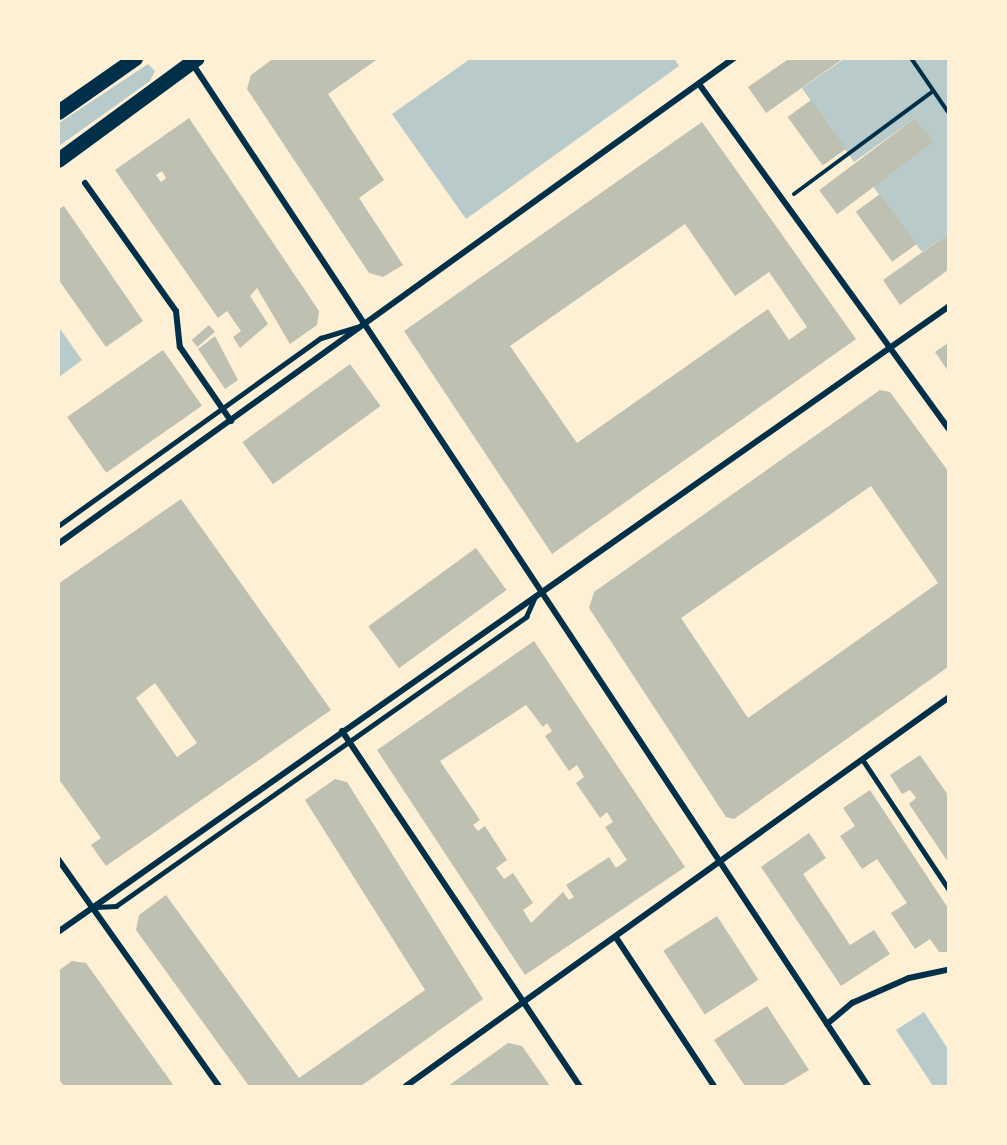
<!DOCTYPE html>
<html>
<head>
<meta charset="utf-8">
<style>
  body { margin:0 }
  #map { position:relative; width:1007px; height:1145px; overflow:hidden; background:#fdf0d5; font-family:Figtree,sans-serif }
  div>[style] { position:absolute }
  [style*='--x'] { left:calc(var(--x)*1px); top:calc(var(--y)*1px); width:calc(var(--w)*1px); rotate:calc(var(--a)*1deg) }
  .green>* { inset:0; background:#b9caca }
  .building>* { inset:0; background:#bec0b2; transform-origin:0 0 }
  .path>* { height:4px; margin:-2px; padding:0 2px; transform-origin:2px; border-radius:2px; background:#003049 }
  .service>* { height:4.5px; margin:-2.25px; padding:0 2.25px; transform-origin:2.25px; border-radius:2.25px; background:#003049 }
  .minor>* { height:6px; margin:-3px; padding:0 3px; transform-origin:3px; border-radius:3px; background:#003049 }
  .primary>* { height:15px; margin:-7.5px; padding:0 7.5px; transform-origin:7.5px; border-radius:7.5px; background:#003049 }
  span { translate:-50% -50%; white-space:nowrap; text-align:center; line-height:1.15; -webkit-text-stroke:4.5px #fdf0d5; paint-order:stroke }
  .frame { position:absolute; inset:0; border:60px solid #fdf0d5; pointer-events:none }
</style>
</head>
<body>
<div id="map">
  <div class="green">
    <i style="clip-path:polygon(674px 58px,679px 66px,466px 219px,392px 114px,470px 59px)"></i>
    <i style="clip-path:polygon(844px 59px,948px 59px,948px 234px,922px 252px,872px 185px,932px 142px,915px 118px,854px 162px,802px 88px)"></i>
    <i style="clip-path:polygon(148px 64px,155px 71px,150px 81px,59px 146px,59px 123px)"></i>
    <i style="clip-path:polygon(58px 326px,82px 360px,59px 377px,58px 377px)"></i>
    <i style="clip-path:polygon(924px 1012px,948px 1049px,948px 1086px,933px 1086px,896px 1030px)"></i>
  </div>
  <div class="building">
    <i style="clip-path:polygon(274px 58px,379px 58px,328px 94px,384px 180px,359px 198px,403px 265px,383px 277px,369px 273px,247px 89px,251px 75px)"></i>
    <i style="clip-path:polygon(790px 58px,844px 58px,766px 113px,748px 87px)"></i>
    <i style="left:811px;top:100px;width:60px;height:29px;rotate:54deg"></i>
    <i style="clip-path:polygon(evenodd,189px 118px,319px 311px,317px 325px,290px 344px,257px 288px,250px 296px,268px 324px,240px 348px,233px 337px,241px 331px,227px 311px,218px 318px,115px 170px,189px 118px,162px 171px,166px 178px,161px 182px,156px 175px,162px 171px)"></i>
    <i style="left:915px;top:118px;width:30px;height:120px;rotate:53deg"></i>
    <i style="clip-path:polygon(evenodd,702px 122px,856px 339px,552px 554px,404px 331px,702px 122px,685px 224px,735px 296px,769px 272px,807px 327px,789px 340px,768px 309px,577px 443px,510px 346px,685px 224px)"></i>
    <i style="left:880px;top:194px;width:62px;height:30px;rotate:54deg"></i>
    <i style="clip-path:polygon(64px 206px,143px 321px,106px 347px,58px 279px,58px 210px)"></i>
    <i style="clip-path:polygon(948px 234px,948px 270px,900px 305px,883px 280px)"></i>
    <i style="left:209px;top:325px;width:9px;height:23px;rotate:49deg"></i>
    <i style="clip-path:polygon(215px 336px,238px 380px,225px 389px,198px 349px)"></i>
    <i style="clip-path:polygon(948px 343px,948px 371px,935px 352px)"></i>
    <i style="left:163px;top:350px;width:68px;height:117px;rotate:55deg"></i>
    <i style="left:350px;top:364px;width:52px;height:133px;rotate:54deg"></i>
    <i style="clip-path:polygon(evenodd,880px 390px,890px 392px,948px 471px,948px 667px,734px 819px,726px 817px,589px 608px,594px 592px,880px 390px,871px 486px,938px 583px,748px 718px,681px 618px,871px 486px)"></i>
    <i style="clip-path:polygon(evenodd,181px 499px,331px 710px,106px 866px,91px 845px,101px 838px,58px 778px,58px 584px,181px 499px,155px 683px,197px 743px,177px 757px,136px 698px,155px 683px)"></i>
    <i style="left:476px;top:548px;width:52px;height:133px;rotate:54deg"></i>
    <i style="clip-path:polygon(evenodd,534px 641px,685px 867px,525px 975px,377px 750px,534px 641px,526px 705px,543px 727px,547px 723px,552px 731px,545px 736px,569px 771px,577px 765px,584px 777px,576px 783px,600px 818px,607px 812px,613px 822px,605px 827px,627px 860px,616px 868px,609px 857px,566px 885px,574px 897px,569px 900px,563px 892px,531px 923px,523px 910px,533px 903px,513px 873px,504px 879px,496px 868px,507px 860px,485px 826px,478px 831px,473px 825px,480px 820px,440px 761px,526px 705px)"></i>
    <i style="clip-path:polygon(920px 755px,948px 795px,948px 862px,909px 804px,916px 798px,910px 790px,902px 794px,890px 775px)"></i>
    <i style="clip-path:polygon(335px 779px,347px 782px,483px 999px,361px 1086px,249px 1086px,136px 930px,139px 915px,166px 895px,299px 1078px,425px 990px,305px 800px)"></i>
    <i style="clip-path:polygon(870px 790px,948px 908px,948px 952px,939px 952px,930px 939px,915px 949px,891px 913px,907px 903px,877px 859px,862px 869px,840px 836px,855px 826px,843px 808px)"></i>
    <i style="clip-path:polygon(809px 833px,826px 858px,803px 874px,850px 945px,874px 930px,890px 954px,841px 986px,761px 867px)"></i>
    <i style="left:717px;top:916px;width:76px;height:64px;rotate:57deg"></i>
    <i style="clip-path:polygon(72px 961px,86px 963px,174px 1086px,64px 1086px,58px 1078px,58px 971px)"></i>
    <i style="clip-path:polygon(767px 1006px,809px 1070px,782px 1086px,745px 1086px,714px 1040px)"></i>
    <i style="clip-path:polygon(508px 1043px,522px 1046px,550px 1086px,448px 1086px)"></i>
  </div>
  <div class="path">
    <i style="--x:911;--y:58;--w:65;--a:55.6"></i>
    <i style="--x:794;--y:194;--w:173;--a:-36.5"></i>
  </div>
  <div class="service">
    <i style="--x:58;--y:526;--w:323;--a:-35.6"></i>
    <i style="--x:321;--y:338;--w:38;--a:-17"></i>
    <i style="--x:863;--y:760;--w:154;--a:56.4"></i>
    <i style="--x:96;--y:907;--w:20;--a:-3"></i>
    <i style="--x:116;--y:906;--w:502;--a:-35.18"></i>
    <i style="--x:526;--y:617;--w:22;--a:-66"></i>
  </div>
  <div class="minor">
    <i style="--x:192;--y:63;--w:1226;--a:56.54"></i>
    <i style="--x:699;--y:84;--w:425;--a:54.1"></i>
    <i style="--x:85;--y:183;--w:157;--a:54.6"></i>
    <i style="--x:176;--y:311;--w:36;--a:84"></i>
    <i style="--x:180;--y:347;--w:90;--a:55.4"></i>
    <i style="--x:58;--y:544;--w:833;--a:-35.71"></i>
    <i style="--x:342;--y:731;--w:427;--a:56.2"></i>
    <i style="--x:58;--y:859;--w:278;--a:54.7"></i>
    <i style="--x:58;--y:932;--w:1088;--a:-35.08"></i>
    <i style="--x:617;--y:939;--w:176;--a:56.6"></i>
    <i style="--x:827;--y:1024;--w:33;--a:-40"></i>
    <i style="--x:852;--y:1003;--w:62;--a:-23.7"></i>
    <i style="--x:909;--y:978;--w:40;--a:-12"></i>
    <i style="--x:406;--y:1086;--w:667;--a:-35.6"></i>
  </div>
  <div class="primary">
    <i style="--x:58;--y:112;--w:94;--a:-35"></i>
    <i style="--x:58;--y:160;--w:172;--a:-36.3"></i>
  </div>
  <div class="frame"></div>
</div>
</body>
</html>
